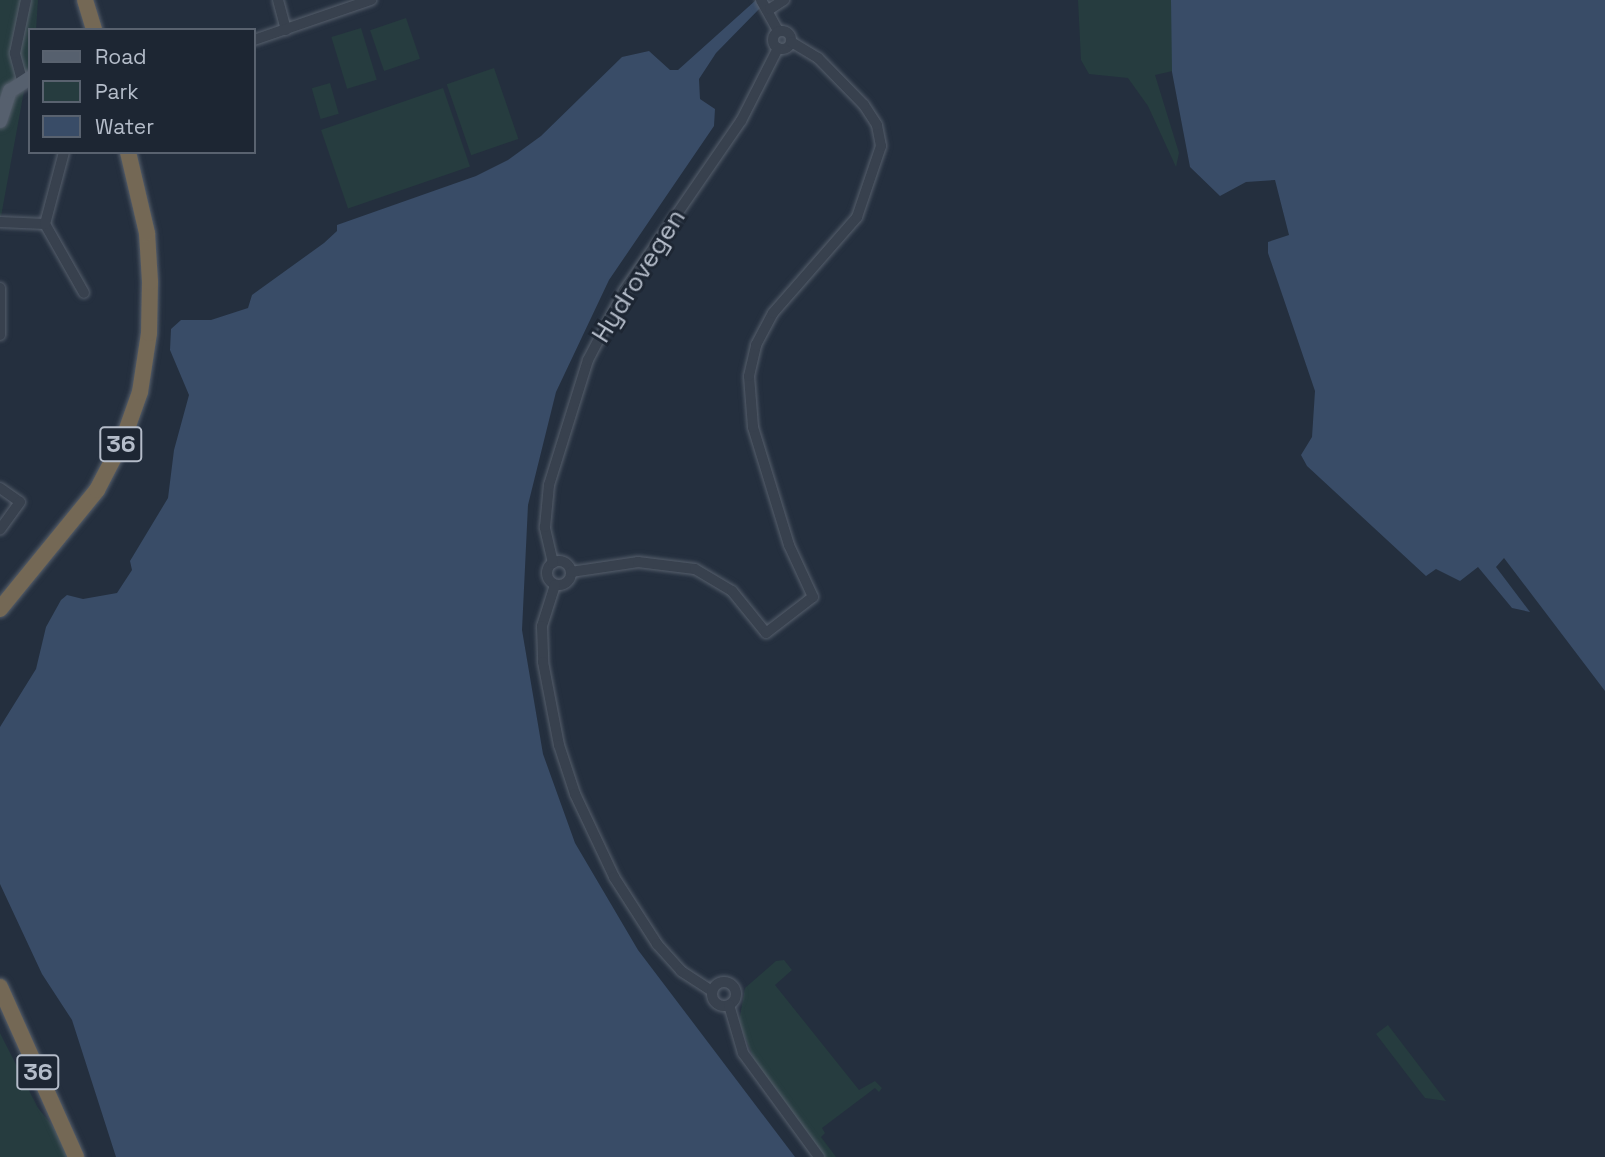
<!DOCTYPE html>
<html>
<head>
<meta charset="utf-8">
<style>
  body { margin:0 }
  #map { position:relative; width:1605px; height:1157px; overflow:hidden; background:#242f3e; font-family:"Space Grotesk",sans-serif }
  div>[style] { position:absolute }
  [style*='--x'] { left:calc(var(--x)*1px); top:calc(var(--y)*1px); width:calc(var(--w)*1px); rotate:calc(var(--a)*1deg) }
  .green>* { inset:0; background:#263c3f; transform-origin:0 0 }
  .water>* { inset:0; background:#394c67 }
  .roads { filter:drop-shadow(0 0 2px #565f6c) drop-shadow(0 0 2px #565f6c) }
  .minor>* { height:10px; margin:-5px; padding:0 5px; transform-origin:5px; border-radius:5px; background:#38414e }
  .minor>.ring { margin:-5px; padding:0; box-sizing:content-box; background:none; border:10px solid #38414e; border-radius:50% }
  .major>* { height:14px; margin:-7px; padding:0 7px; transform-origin:7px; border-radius:7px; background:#56606e }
  .highway>* { height:16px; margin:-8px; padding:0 8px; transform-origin:8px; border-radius:8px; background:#746855 }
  span { translate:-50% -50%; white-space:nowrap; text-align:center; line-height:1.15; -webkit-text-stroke:6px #1d2633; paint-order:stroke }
  .shield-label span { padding:2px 5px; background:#1d2633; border:2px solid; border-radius:5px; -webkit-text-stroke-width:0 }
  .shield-label { font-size:24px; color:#b4bcc9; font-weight:700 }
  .street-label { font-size:26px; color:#b4bcc9 }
  .legend { position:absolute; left:28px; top:28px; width:228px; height:126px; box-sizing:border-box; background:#1d2633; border:2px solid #59626f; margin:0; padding:9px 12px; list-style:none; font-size:21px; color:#b4bcc9 }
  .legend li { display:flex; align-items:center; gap:14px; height:35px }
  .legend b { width:35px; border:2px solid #59626f }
</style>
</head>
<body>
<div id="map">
  <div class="green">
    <i style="clip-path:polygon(0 0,38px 0,36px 30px,30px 30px,30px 58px,0 222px)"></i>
    <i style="clip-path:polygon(1078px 0,1175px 0,1177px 70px,1155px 75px,1179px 153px,1176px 167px,1148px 106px,1128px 78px,1089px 74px,1081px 60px)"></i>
    <i style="left:406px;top:18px;width:43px;height:38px;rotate:71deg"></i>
    <i style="left:361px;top:28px;width:54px;height:31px;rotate:73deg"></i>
    <i style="left:494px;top:68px;width:75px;height:50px;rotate:71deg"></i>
    <i style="left:330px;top:83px;width:32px;height:19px;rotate:74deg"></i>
    <i style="left:443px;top:88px;width:83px;height:129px;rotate:71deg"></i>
    <i style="clip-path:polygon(784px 960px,792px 970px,775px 985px,859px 1090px,875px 1081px,882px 1088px,879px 1092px,875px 1088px,822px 1128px,825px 1133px,821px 1137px,836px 1157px,824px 1157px,757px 1067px,739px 1022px,745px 988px,776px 961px)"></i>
    <i style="clip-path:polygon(1388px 1025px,1446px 1101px,1425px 1098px,1376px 1034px)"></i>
    <i style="clip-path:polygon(0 1033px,38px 1108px,78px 1157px,0 1157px)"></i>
  </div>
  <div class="water">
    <i style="clip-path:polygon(756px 0,768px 0,716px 53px,699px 79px,700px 99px,715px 109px,714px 126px,609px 280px,556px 392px,528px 505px,522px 630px,543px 754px,575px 843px,638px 950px,795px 1157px,116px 1157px,72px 1020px,42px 974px,0 884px,0 727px,36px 669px,46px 627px,61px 600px,67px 595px,83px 599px,117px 593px,132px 570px,130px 561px,168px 498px,174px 450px,189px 395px,170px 350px,171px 329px,181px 320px,211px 320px,248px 308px,252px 295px,324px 243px,337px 231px,337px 225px,476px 176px,508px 160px,541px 136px,622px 57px,649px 51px,670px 70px,678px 70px)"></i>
    <i style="clip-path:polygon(1171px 0,1605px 0,1605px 691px,1504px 558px,1496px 567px,1530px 612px,1512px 608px,1478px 567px,1460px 581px,1436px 569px,1426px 576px,1307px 466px,1301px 455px,1312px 437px,1315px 391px,1268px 253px,1268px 242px,1289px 235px,1275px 180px,1246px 182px,1220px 196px,1190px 167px,1172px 72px)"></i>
  </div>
  <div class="roads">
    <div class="minor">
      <i style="--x:278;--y:0;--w:31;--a:75"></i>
      <i style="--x:761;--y:0;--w:35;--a:61"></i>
      <i style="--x:770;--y:9;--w:17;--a:-33"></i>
      <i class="ring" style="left:773px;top:31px;width:8px;height:8px"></i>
      <i style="--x:254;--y:40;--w:124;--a:-18.9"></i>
      <i style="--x:22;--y:80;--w:28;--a:-105"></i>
      <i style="--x:15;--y:53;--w:54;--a:-78.3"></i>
      <i style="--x:0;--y:222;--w:45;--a:2.5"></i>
      <i style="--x:45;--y:224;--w:79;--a:60.5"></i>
      <i style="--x:45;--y:224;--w:74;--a:-75.2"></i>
      <i style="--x:0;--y:288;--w:47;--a:90"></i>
      <i style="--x:0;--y:488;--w:24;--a:35"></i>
      <i style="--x:20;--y:502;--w:34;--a:126"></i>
      <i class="ring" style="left:547px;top:561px;width:14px;height:14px"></i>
      <i style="--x:553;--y:563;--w:37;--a:-103"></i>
      <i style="--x:545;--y:527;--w:42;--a:-84.6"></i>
      <i style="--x:549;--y:485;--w:131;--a:-72.7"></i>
      <i style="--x:588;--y:360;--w:78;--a:-62.4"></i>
      <i style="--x:624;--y:291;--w:206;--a:-55.5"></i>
      <i style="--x:741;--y:121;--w:82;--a:-63.1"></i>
      <i style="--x:571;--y:572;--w:68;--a:-8.5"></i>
      <i style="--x:638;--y:562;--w:57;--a:7"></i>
      <i style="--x:695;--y:569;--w:43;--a:30.7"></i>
      <i style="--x:732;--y:591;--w:54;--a:51"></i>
      <i style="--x:766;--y:633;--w:59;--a:-37.5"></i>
      <i style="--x:813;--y:597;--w:57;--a:-114.8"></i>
      <i style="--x:789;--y:545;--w:123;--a:-107"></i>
      <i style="--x:753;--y:427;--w:51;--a:-94.5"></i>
      <i style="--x:749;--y:376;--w:32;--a:-77"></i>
      <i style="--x:756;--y:345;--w:36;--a:-62"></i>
      <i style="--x:773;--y:313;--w:128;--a:-48.8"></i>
      <i style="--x:857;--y:217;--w:75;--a:-71.3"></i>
      <i style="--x:881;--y:146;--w:21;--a:-101"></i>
      <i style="--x:877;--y:125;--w:24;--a:-123"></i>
      <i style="--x:864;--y:105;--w:66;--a:-134.4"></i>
      <i style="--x:818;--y:58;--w:31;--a:-149"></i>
      <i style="--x:555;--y:585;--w:43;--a:107.6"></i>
      <i style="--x:542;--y:626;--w:36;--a:88"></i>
      <i style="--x:543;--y:662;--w:85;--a:79.1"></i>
      <i style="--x:559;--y:745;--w:52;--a:71.9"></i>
      <i style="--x:575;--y:794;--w:92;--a:64.8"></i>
      <i style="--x:614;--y:877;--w:80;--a:57.3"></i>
      <i style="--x:657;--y:944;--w:36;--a:48"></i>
      <i style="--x:681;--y:971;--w:37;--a:33"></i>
      <i class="ring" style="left:712px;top:982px;width:14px;height:14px"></i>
      <i style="--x:729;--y:1005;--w:50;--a:73.7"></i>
      <i style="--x:743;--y:1053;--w:129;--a:53.8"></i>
    </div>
    <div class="major">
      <i style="--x:0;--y:121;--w:32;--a:-72"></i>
      <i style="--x:10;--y:91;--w:24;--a:-33"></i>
    </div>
    <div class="highway">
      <i style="--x:85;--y:0;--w:31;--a:73"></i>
      <i style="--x:0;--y:609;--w:154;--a:-50.8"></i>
      <i style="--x:97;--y:490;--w:56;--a:-62.5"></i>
      <i style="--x:123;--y:440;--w:51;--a:-70.5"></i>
      <i style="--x:140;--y:392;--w:60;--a:-81.3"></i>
      <i style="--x:149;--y:333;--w:51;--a:-88.9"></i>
      <i style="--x:150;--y:282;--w:49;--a:-93.5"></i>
      <i style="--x:147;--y:233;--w:83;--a:-103.2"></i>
      <i style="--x:0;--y:987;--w:186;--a:65.9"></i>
    </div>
  </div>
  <div class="shield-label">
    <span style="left:121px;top:444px">36</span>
    <span style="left:38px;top:1072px">36</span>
  </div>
  <div class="street-label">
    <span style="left:639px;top:276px;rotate:-58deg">Hydrovegen</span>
  </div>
  <ul class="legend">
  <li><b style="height:9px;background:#56606e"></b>Road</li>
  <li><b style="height:19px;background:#263c3f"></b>Park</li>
  <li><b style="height:19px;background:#394c67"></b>Water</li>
  </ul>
</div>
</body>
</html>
